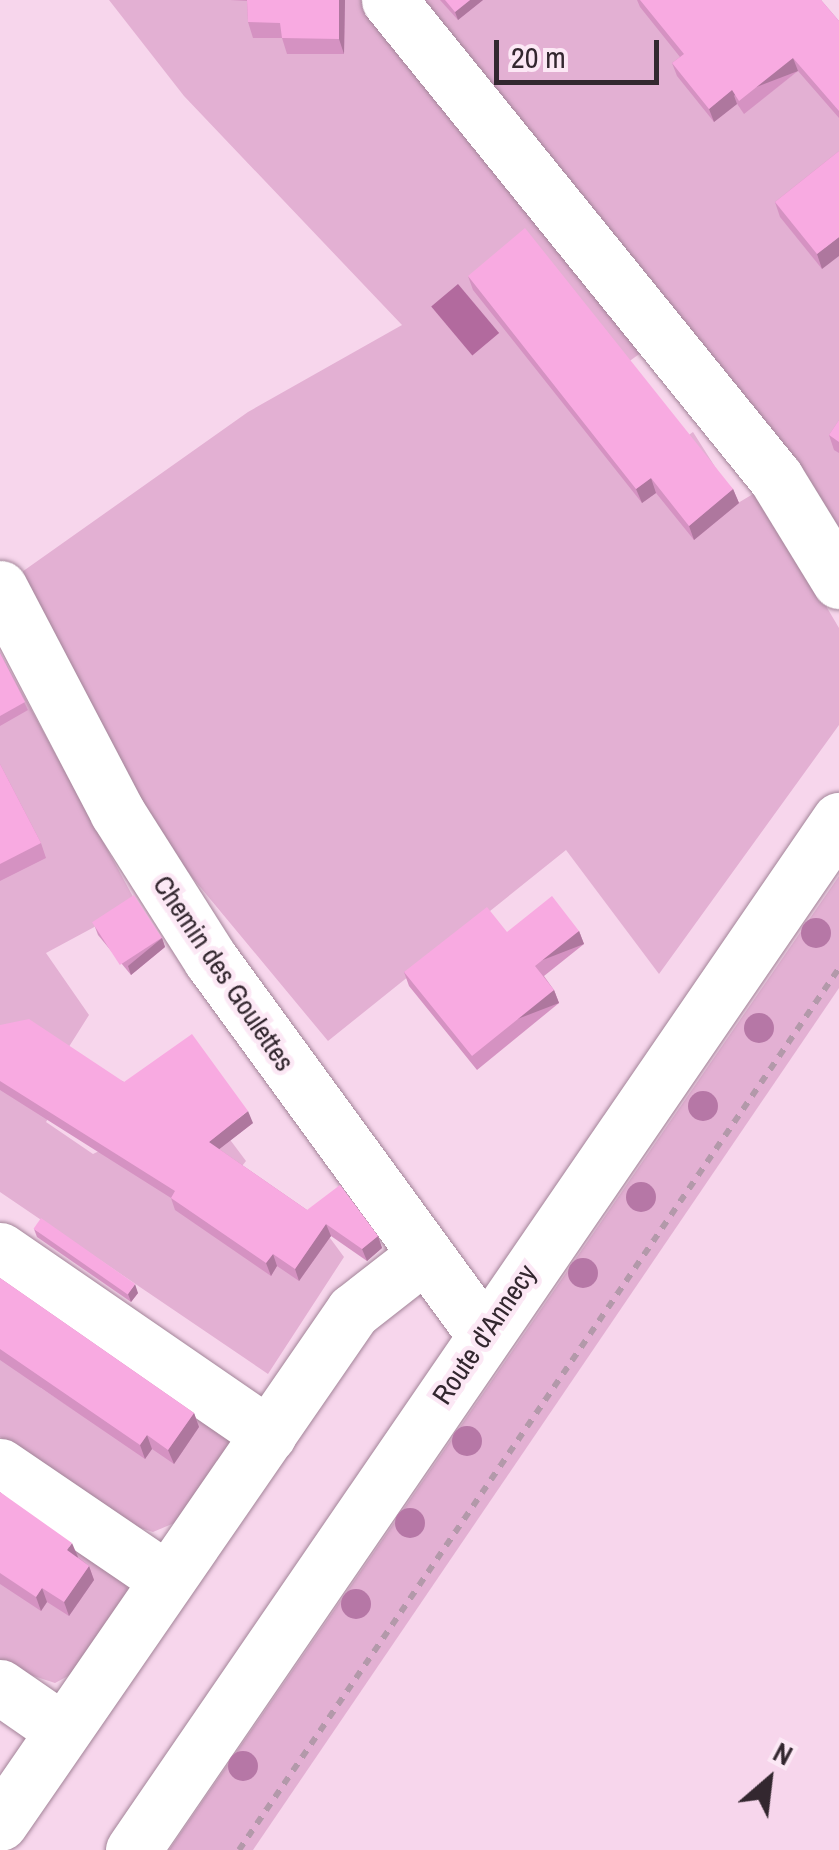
<!DOCTYPE html>
<html>
<head>
<meta charset="utf-8">
<style>
  body { margin:0 }
  #map { position:relative; width:839px; height:1850px; overflow:hidden; background:#f7d6ec; font-family:"Archivo Narrow",sans-serif }
  div>[style] { position:absolute }
  [style*='--x'] { left:calc(var(--x)*1px); top:calc(var(--y)*1px); width:calc(var(--w)*1px); rotate:calc(var(--a)*1deg) }
  .green>* { inset:0; background:#e3b0d3 }
  .water>* { inset:0; background:#b26a9e; transform-origin:0 0 }
  .path>* { height:6px; margin-top:-3px; transform-origin:0; background:repeating-linear-gradient(90deg,#b399aa 0 8px,transparent 0 16px) }
  .roads { filter:drop-shadow(0 0 2px #a28498) drop-shadow(0 0 2px #a28498) }
  .minor>* { height:55px; margin:-27.5px; padding:0 27.5px; transform-origin:27.5px; border-radius:27.5px; background:#fff }
  .major>* { height:55px; margin:-27.5px; padding:0 27.5px; transform-origin:27.5px; border-radius:27.5px; background:#fff }
  .trees>* { width:30px; height:30px; margin:-15px; border-radius:50%; background:#b677a6 }
  .wall>* { inset:0; background:#d592c2 }
  .shaded-wall>* { inset:0; background:#ae779e; transform-origin:0 0 }
  .building>* { inset:0; background:#f8aae1; transform-origin:0 0 }
  span { translate:-50% -50%; white-space:nowrap; text-align:center; line-height:1.15; -webkit-text-stroke:9px #fce8f5; paint-order:stroke }
  .street-label { font-size:28px; color:#33272f }
  .north { position:absolute; left:719px; top:1730px; width:100px; height:100px; -webkit-text-stroke:8px #fce8f5; paint-order:stroke; rotate:28deg; font-size:28px; font-weight:700; line-height:40px; text-align:center; color:#33272f }
  .north::after { content:''; display:block; margin:auto; width:35px; height:45px; background:#33272f; clip-path:polygon(50% 0,100% 100%,50% 72%,0 100%) }
  .scale { position:absolute; left:494px; top:40px; width:165px; height:45px; box-sizing:border-box; border:5px solid #33272f; border-top:0; padding-left:12px; font-size:30px; line-height:35px; white-space:nowrap; color:#33272f; -webkit-text-stroke:8px #fce8f5; paint-order:stroke }
</style>
</head>
<body>
<div id="map">
  <div class="green">
    <i style="clip-path:polygon(109px 0,363px 0,642px 352px,616px 371px,686px 437px,693px 432px,738px 503px,758px 491px,839px 628px,839px 725px,659px 974px,566px 850px,328px 1041px,162px 841px,12px 579px,248px 412px,402px 325px,184px 96px)"></i>
    <i style="clip-path:polygon(414px 0,747px 0,737px 104px,744px 113px,809px 62px,839px 97px,839px 532px)"></i>
    <i style="clip-path:polygon(0 652px,137px 904px,46px 953px,89px 1015px,65px 1053px,83px 1065px,46px 1122px,93px 1154px,201px 1101px,246px 1161px,238px 1171px,316px 1219px,344px 1257px,268px 1374px,0 1192px)"></i>
    <i style="clip-path:polygon(839px 876px,839px 988px,253px 1850px,169px 1850px)"></i>
    <i style="clip-path:polygon(0 1277px,41px 1388px,97px 1425px,135px 1369px,232px 1443px,179px 1521px,153px 1532px,122px 1522px,0 1437px)"></i>
    <i style="clip-path:polygon(31px 1523px,125px 1582px,132px 1602px,85px 1667px,55px 1683px,0 1665px,0 1568px)"></i>
  </div>
  <div class="water">
    <i style="left:458px;top:284px;width:64px;height:35px;rotate:50deg"></i>
  </div>
  <div class="path">
    <i style="--x:239;--y:1850;--w:1067;--a:-55.77"></i>
  </div>
  <div class="roads">
    <div class="minor">
      <i style="--x:389;--y:0;--w:615;--a:51.01"></i>
      <i style="--x:776;--y:478;--w:121;--a:58.5"></i>
      <i style="--x:0;--y:588;--w:253;--a:62.4"></i>
      <i style="--x:117;--y:812;--w:175;--a:57.6"></i>
      <i style="--x:211;--y:960;--w:464;--a:53.9"></i>
      <i style="--x:0;--y:1250;--w:326;--a:34.5"></i>
      <i style="--x:0;--y:1466;--w:201;--a:34.2"></i>
      <i style="--x:0;--y:1687;--w:75;--a:34.7"></i>
      <i style="--x:0;--y:1823;--w:622;--a:-55.42"></i>
      <i style="--x:353;--y:1311;--w:88;--a:-38"></i>
    </div>
    <div class="major">
      <i style="--x:133;--y:1850;--w:1249;--a:-55.57"></i>
    </div>
  </div>
  <div class="trees">
    <i style="left:816px;top:933px"></i>
    <i style="left:759px;top:1028px"></i>
    <i style="left:703px;top:1106px"></i>
    <i style="left:641px;top:1197px"></i>
    <i style="left:583px;top:1273px"></i>
    <i style="left:467px;top:1441px"></i>
    <i style="left:410px;top:1523px"></i>
    <i style="left:356px;top:1604px"></i>
    <i style="left:243px;top:1766px"></i>
  </div>
  <div class="wall">
    <i style="clip-path:polygon(230px 0,345px 0,344px 54px,287px 54px,282px 38px,253px 38px,248px 22px,247px 1px)"></i>
    <i style="clip-path:polygon(440px 0,483px 0,458px 20px)"></i>
    <i style="clip-path:polygon(637px 0,821px 0,839px 21px,839px 118px,798px 71px,744px 114px,737px 104px,714px 122px,677px 76px,672px 63px,680px 57px,640px 7px)"></i>
    <i style="clip-path:polygon(839px 151px,822px 269px,780px 217px,775px 202px)"></i>
    <i style="clip-path:polygon(468px 276px,733px 489px,739px 503px,694px 540px,656px 493px,642px 503px,473px 290px)"></i>
    <i style="clip-path:polygon(839px 420px,839px 453px,834px 450px,829px 435px)"></i>
    <i style="clip-path:polygon(0 653px,28px 710px,0 726px)"></i>
    <i style="clip-path:polygon(0 764px,41px 843px,46px 858px,0 881px)"></i>
    <i style="clip-path:polygon(95px 927px,162px 938px,165px 947px,131px 975px,98px 935px)"></i>
    <i style="clip-path:polygon(579px 931px,584px 944px,544px 976px,554px 990px,559px 1003px,477px 1070px,409px 986px,404px 972px,507px 932px)"></i>
    <i style="clip-path:polygon(0 1025px,124px 1082px,253px 1123px,219px 1149px,307px 1210px,378px 1236px,382px 1248px,367px 1261px,331px 1236px,299px 1281px,277px 1266px,271px 1276px,175px 1210px,171px 1198px,0 1090px)"></i>
    <i style="clip-path:polygon(34px 1229px,138px 1293px,131px 1302px,37px 1237px)"></i>
    <i style="clip-path:polygon(0 1278px,194px 1413px,199px 1427px,174px 1464px,152px 1449px,145px 1459px,0 1360px)"></i>
    <i style="clip-path:polygon(0 1492px,89px 1566px,94px 1580px,69px 1616px,47px 1602px,41px 1611px,0 1584px)"></i>
  </div>
  <div class="shaded-wall">
    <i style="clip-path:polygon(339px 0,345px 0,344px 54px,339px 39px)"></i>
    <i style="clip-path:polygon(470px 0,483px 0,458px 20px,455px 12px)"></i>
    <i style="left:793px;top:58px;width:14px;height:69px;rotate:69deg"></i>
    <i style="clip-path:polygon(732px 90px,737px 104px,714px 122px,709px 109px)"></i>
    <i style="clip-path:polygon(839px 237px,839px 256px,822px 269px,817px 254px)"></i>
    <i style="clip-path:polygon(651px 478px,656px 493px,642px 503px,636px 489px)"></i>
    <i style="clip-path:polygon(733px 489px,739px 503px,694px 540px,689px 526px)"></i>
    <i style="left:579px;top:931px;width:14px;height:56px;rotate:69deg"></i>
    <i style="clip-path:polygon(162px 938px,165px 947px,131px 975px,128px 966px)"></i>
    <i style="left:554px;top:990px;width:14px;height:105px;rotate:69deg"></i>
    <i style="clip-path:polygon(248px 1111px,253px 1123px,213px 1154px,209px 1142px)"></i>
    <i style="clip-path:polygon(326px 1224px,331px 1236px,299px 1281px,295px 1269px)"></i>
    <i style="clip-path:polygon(378px 1236px,382px 1248px,367px 1261px,362px 1249px)"></i>
    <i style="clip-path:polygon(273px 1254px,277px 1266px,271px 1276px,266px 1263px)"></i>
    <i style="clip-path:polygon(135px 1284px,138px 1293px,131px 1302px,128px 1294px)"></i>
    <i style="clip-path:polygon(194px 1413px,199px 1427px,174px 1464px,168px 1450px)"></i>
    <i style="clip-path:polygon(147px 1435px,152px 1449px,145px 1459px,140px 1445px)"></i>
    <i style="clip-path:polygon(72px 1543px,78px 1557px,72px 1564px,67px 1550px)"></i>
    <i style="clip-path:polygon(89px 1566px,94px 1580px,69px 1616px,64px 1602px)"></i>
    <i style="clip-path:polygon(42px 1588px,47px 1602px,41px 1611px,36px 1597px)"></i>
  </div>
  <div class="building">
    <i style="clip-path:polygon(247px 0,339px 0,339px 39px,282px 38px,280px 23px,248px 22px)"></i>
    <i style="clip-path:polygon(445px 0,470px 0,455px 12px)"></i>
    <i style="clip-path:polygon(640px 0,821px 0,839px 21px,839px 111px,793px 58px,739px 101px,732px 90px,709px 109px,672px 63px,684px 54px)"></i>
    <i style="clip-path:polygon(839px 151px,839px 237px,817px 254px,775px 202px)"></i>
    <i style="clip-path:polygon(525px 228px,733px 489px,689px 526px,651px 478px,636px 489px,468px 276px)"></i>
    <i style="clip-path:polygon(839px 420px,839px 442px,829px 435px)"></i>
    <i style="clip-path:polygon(0 653px,25px 702px,0 716px)"></i>
    <i style="clip-path:polygon(0 764px,41px 843px,0 864px)"></i>
    <i style="left:134px;top:895px;width:51px;height:50px;rotate:57deg"></i>
    <i style="clip-path:polygon(552px 896px,579px 931px,535px 966px,554px 990px,472px 1056px,404px 972px,487px 907px,507px 932px)"></i>
    <i style="clip-path:polygon(29px 1019px,124px 1082px,192px 1034px,248px 1111px,209px 1142px,307px 1210px,340px 1185px,378px 1236px,362px 1249px,326px 1224px,295px 1269px,273px 1254px,266px 1263px,171px 1198px,175px 1191px,0 1081px,0 1025px)"></i>
    <i style="left:41px;top:1218px;width:115px;height:13px;rotate:35deg"></i>
    <i style="clip-path:polygon(0 1278px,194px 1413px,168px 1450px,147px 1435px,140px 1445px,0 1349px)"></i>
    <i style="clip-path:polygon(0 1492px,72px 1543px,67px 1550px,89px 1566px,64px 1602px,42px 1588px,36px 1597px,0 1573px)"></i>
  </div>
  <div class="street-label">
    <span style="left:224px;top:973px;rotate:56deg">Chemin des Goulettes</span>
    <span style="left:484px;top:1334px;rotate:-56deg">Route d'Annecy</span>
  </div>
  <div class="north">N</div>
  <div class="scale">20 m</div>
</div>
</body>
</html>
